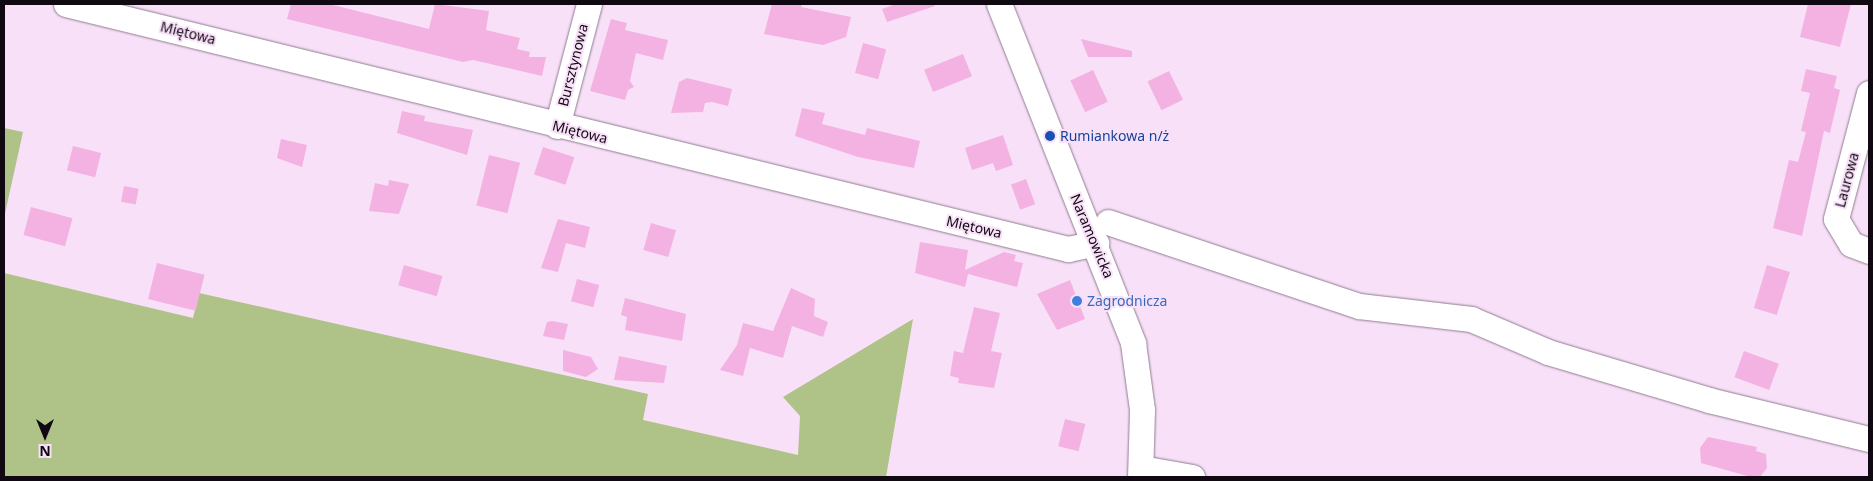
<!DOCTYPE html>
<html>
<head>
<meta charset="utf-8">
<style>
  body { margin:0 }
  #map { position:relative; width:1873px; height:481px; overflow:hidden; background:#f8e1f8; font-family:"Noto Sans",sans-serif }
  div>[style] { position:absolute }
  [style*='--x'] { left:calc(var(--x)*1px); top:calc(var(--y)*1px); width:calc(var(--w)*1px); rotate:calc(var(--a)*1deg) }
  .green>* { inset:0; background:#afc287 }
  .building>* { inset:0; background:#f3b2e1; transform-origin:0 0 }
  .roads { filter:drop-shadow(0 0 1px #907c91) drop-shadow(0 0 1px #907c91) }
  .minor>* { height:25px; margin:-12.5px; padding:0 12.5px; transform-origin:12.5px; border-radius:12.5px; background:#fff }
  .dots>* { width:14px; height:14px; translate:-50% -50%; box-sizing:border-box; border:2px solid #f8e1f8; border-radius:50% }
  span { translate:-50% -50%; white-space:nowrap; text-align:center; line-height:1.15; -webkit-text-stroke:4px #f8e1f8; paint-order:stroke }
  .street-label { font-size:14px; color:#110911 }
  .transit-label { font-size:14px; color:#164399 }
  .left { translate:0 -50%; text-align:left }
  .shop-label { font-size:14px; color:#366cbe }
  .frame { position:absolute; inset:0; border:5px solid #110911; pointer-events:none }
  .north { position:absolute; left:20px; top:411px; width:50px; height:50px; -webkit-text-stroke:4px #f8e1f8; paint-order:stroke; rotate:180deg; font-size:14px; font-weight:700; line-height:20px; text-align:center; color:#110911 }
  .north::after { content:''; display:block; margin:auto; width:18px; height:22px; background:#110911; clip-path:polygon(50% 0,100% 100%,50% 72%,0 100%) }
</style>
</head>
<body>
<div id="map">
  <div class="green">
    <i style="clip-path:polygon(4px 128px,23px 132px,4px 218px)"></i>
    <i style="clip-path:polygon(4px 273px,193px 318px,199px 293px,648px 394px,643px 420px,798px 455px,800px 416px,783px 397px,913px 319px,886px 477px,4px 477px)"></i>
  </div>
  <div class="building">
    <i style="clip-path:polygon(291px 4px,329px 4px,429px 29px,435px 4px,489px 11px,486px 30px,520px 38px,517px 49px,530px 52px,529px 57px,546px 57px,542px 76px,473px 60px,463px 62px,287px 19px)"></i>
    <i style="clip-path:polygon(772px 4px,802px 4px,801px 7px,851px 17px,846px 37px,823px 45px,764px 34px)"></i>
    <i style="clip-path:polygon(896px 4px,934px 4px,935px 6px,887px 22px,882px 9px)"></i>
    <i style="clip-path:polygon(1808px 4px,1851px 4px,1840px 47px,1800px 37px)"></i>
    <i style="clip-path:polygon(611px 19px,627px 23px,625px 30px,668px 40px,663px 60px,636px 53px,630px 81px,634px 87px,628px 90px,625px 100px,590px 91px)"></i>
    <i style="clip-path:polygon(1081px 39px,1132px 51px,1132px 57px,1088px 57px)"></i>
    <i style="left:863px;top:43px;width:24px;height:31px;rotate:15deg"></i>
    <i style="left:963px;top:54px;width:24px;height:42px;rotate:68deg"></i>
    <i style="clip-path:polygon(1806px 69px,1837px 76px,1834px 88px,1840px 90px,1830px 133px,1824px 131px,1802px 236px,1773px 228px,1789px 160px,1798px 162px,1806px 132px,1801px 131px,1810px 93px,1801px 91px)"></i>
    <i style="left:1093px;top:70px;width:35px;height:25px;rotate:65deg"></i>
    <i style="left:1169px;top:71px;width:32px;height:24px;rotate:64deg"></i>
    <i style="clip-path:polygon(687px 78px,732px 89px,728px 106px,712px 102px,705px 103px,703px 112px,671px 113px,679px 82px)"></i>
    <i style="clip-path:polygon(802px 108px,825px 113px,822px 124px,865px 135px,867px 128px,920px 141px,914px 168px,858px 157px,795px 136px)"></i>
    <i style="clip-path:polygon(402px 111px,425px 116px,424px 121px,473px 130px,467px 155px,397px 133px)"></i>
    <i style="clip-path:polygon(1003px 135px,1013px 165px,996px 171px,993px 163px,972px 170px,965px 148px)"></i>
    <i style="clip-path:polygon(281px 139px,307px 145px,302px 167px,277px 158px)"></i>
    <i style="left:73px;top:146px;width:29px;height:25px;rotate:14deg"></i>
    <i style="left:543px;top:147px;width:33px;height:29px;rotate:18deg"></i>
    <i style="left:489px;top:155px;width:32px;height:52px;rotate:14deg"></i>
    <i style="left:1026px;top:179px;width:27px;height:16px;rotate:70deg"></i>
    <i style="clip-path:polygon(389px 180px,409px 184px,399px 214px,369px 211px,375px 183px,388px 186px)"></i>
    <i style="left:124px;top:186px;width:15px;height:16px;rotate:11deg"></i>
    <i style="left:31px;top:207px;width:43px;height:29px;rotate:15deg"></i>
    <i style="clip-path:polygon(558px 219px,590px 227px,585px 248px,566px 243px,558px 272px,541px 268px)"></i>
    <i style="left:651px;top:223px;width:26px;height:28px;rotate:16deg"></i>
    <i style="clip-path:polygon(920px 242px,968px 250px,965px 270px,1004px 252px,1016px 255px,1014px 261px,1023px 263px,1017px 287px,968px 274px,965px 287px,915px 273px)"></i>
    <i style="left:157px;top:263px;width:49px;height:37px;rotate:14deg"></i>
    <i style="left:404px;top:265px;width:40px;height:21px;rotate:16deg"></i>
    <i style="left:1767px;top:265px;width:24px;height:45px;rotate:17deg"></i>
    <i style="left:577px;top:279px;width:23px;height:23px;rotate:15deg"></i>
    <i style="clip-path:polygon(1070px 280px,1085px 319px,1057px 330px,1037px 294px)"></i>
    <i style="clip-path:polygon(791px 288px,815px 299px,814px 316px,828px 322px,823px 337px,792px 326px,783px 358px,750px 348px,743px 376px,720px 370px,737px 345px,743px 323px,773px 331px)"></i>
    <i style="clip-path:polygon(625px 298px,686px 314px,682px 341px,625px 330px,627px 317px,621px 315px)"></i>
    <i style="clip-path:polygon(974px 307px,1000px 313px,991px 351px,1002px 353px,994px 388px,958px 383px,959px 378px,950px 376px,954px 351px,963px 353px)"></i>
    <i style="clip-path:polygon(552px 321px,568px 324px,564px 340px,543px 336px,547px 322px)"></i>
    <i style="clip-path:polygon(563px 350px,591px 357px,598px 369px,586px 377px,563px 371px)"></i>
    <i style="left:1744px;top:351px;width:37px;height:28px;rotate:20deg"></i>
    <i style="clip-path:polygon(619px 356px,667px 366px,664px 383px,614px 380px)"></i>
    <i style="left:1065px;top:419px;width:21px;height:28px;rotate:14deg"></i>
    <i style="clip-path:polygon(1708px 437px,1757px 447px,1756px 451px,1766px 454px,1767px 468px,1760px 477px,1751px 477px,1701px 463px,1700px 448px)"></i>
  </div>
  <div class="roads">
    <div class="minor">
      <i style="--x:66;--y:4;--w:1032;--a:13.74"></i>
      <i style="--x:1068;--y:249;--w:29;--a:-12"></i>
      <i style="--x:999;--y:4;--w:365;--a:68.4"></i>
      <i style="--x:1133;--y:343;--w:68;--a:82.3"></i>
      <i style="--x:1142;--y:410;--w:67;--a:91.7"></i>
      <i style="--x:1869;--y:93;--w:130;--a:104.7"></i>
      <i style="--x:1836;--y:219;--w:29;--a:59"></i>
      <i style="--x:1851;--y:244;--w:19;--a:21"></i>
      <i style="--x:557;--y:126;--w:126;--a:-75.3"></i>
      <i style="--x:1108;--y:222;--w:265;--a:18.5"></i>
      <i style="--x:1359;--y:306;--w:113;--a:6.6"></i>
      <i style="--x:1471;--y:319;--w:84;--a:23.2"></i>
      <i style="--x:1548;--y:352;--w:168;--a:16.6"></i>
      <i style="--x:1709;--y:400;--w:165;--a:13.7"></i>
      <i style="--x:1141;--y:468;--w:52;--a:10"></i>
    </div>
  </div>
  <div class="dots">
    <i style="left:1050px;top:136px;background:#1a4fb4"></i>
    <i style="left:1077px;top:301px;background:#3f7fe0"></i>
  </div>
  <div class="street-label">
    <span style="left:188px;top:33px;rotate:14deg">Miętowa</span>
    <span style="left:573px;top:65px;rotate:-76deg">Bursztynowa</span>
    <span style="left:580px;top:132px;rotate:14deg">Miętowa</span>
    <span style="left:1847px;top:180px;rotate:-75deg">Laurowa</span>
    <span style="left:974px;top:227px;rotate:13deg">Miętowa</span>
    <span style="left:1092px;top:236px;rotate:67deg">Naramowicka</span>
  </div>
  <div class="transit-label">
    <span class="left" style="left:1060px;top:136px">Rumiankowa n/ż</span>
  </div>
  <div class="shop-label">
    <span class="left" style="left:1087px;top:301px">Zagrodnicza</span>
  </div>
  <div class="frame"></div>
  <div class="north">N</div>
</div>
</body>
</html>
